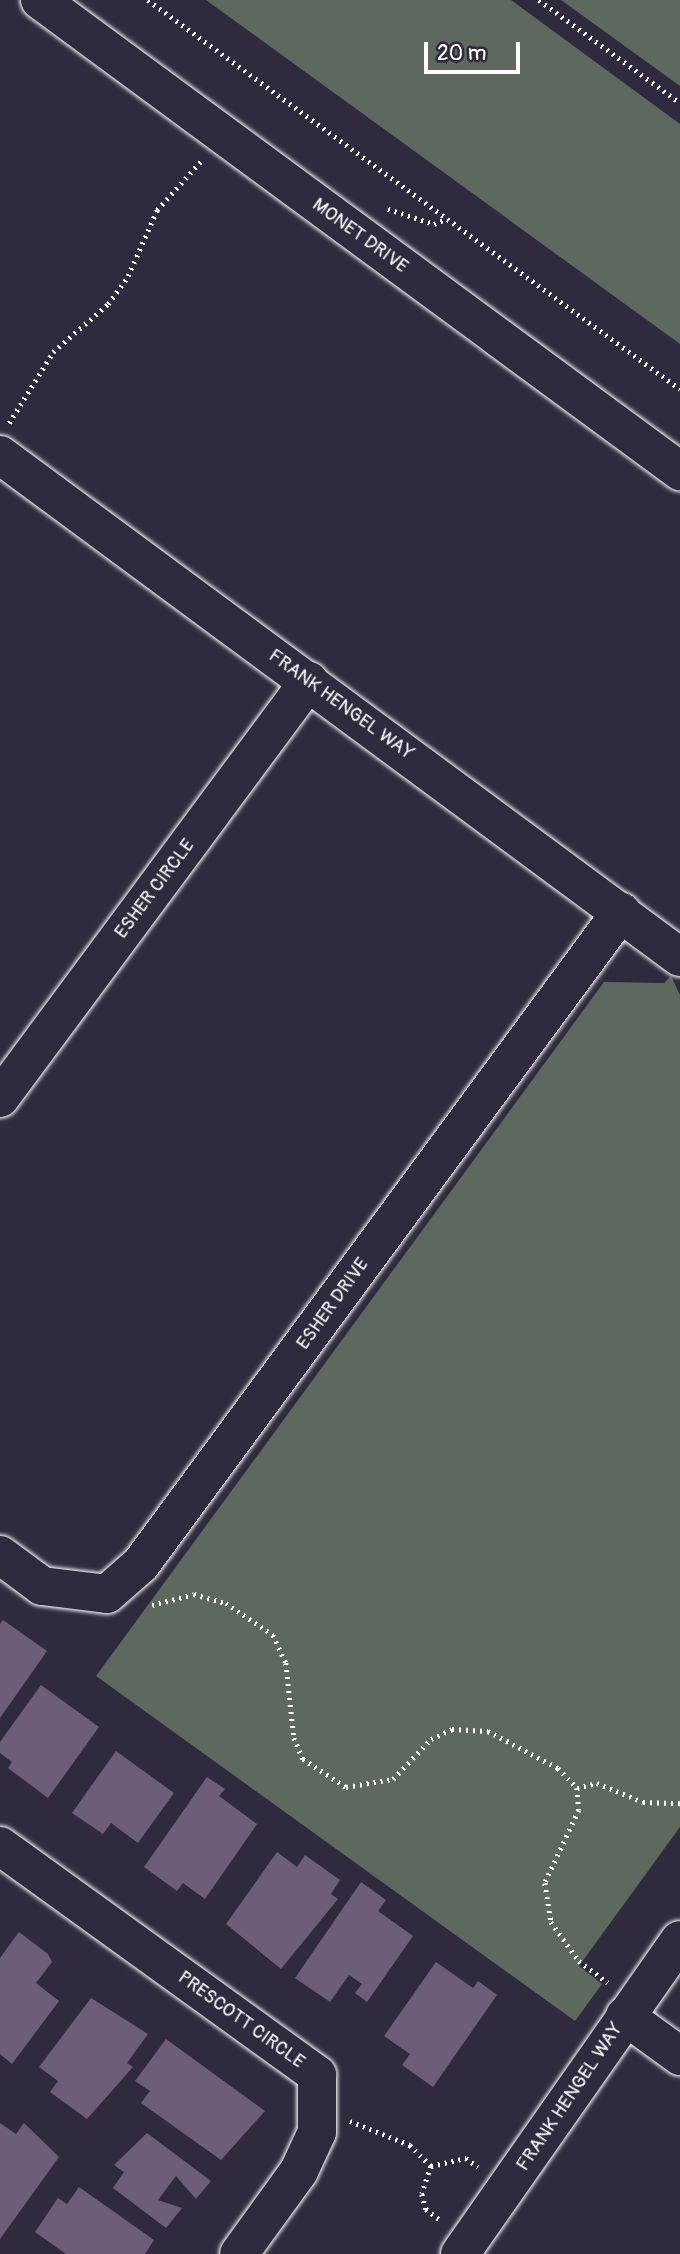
<!DOCTYPE html>
<html>
<head>
<meta charset="utf-8">
<style>
  body { margin:0 }
  #map { position:relative; width:680px; height:2254px; overflow:hidden; background:#2f2a3d; font-family:Pangolin,sans-serif }
  div>[style] { position:absolute }
  [style*='--x'] { left:calc(var(--x)*1px); top:calc(var(--y)*1px); width:calc(var(--w)*1px); rotate:calc(var(--a)*1deg) }
  .green>* { inset:0; background:#5d695e }
  .building>* { inset:0; background:#6d5d79 }
  .path>* { height:4.5px; margin-top:-2.25px; transform-origin:0; background:repeating-linear-gradient(90deg,#fff 0 2px,transparent 0 7px) }
  .roads { filter:drop-shadow(0 0 2px #fff) drop-shadow(0 0 2px #fff) }
  .street>* { height:38px; margin:-19px; padding:0 19px; transform-origin:19px; border-radius:19px; background:#2f2a3d }
  span { translate:-50% -50%; white-space:nowrap; text-align:center; line-height:1.15; -webkit-text-stroke:5px #2f2a3d; paint-order:stroke }
  .street-label { font-size:19px; color:#fff }
  .scale { position:absolute; left:424px; top:42px; width:96px; height:32px; box-sizing:border-box; border:4px solid #fff; border-top:0; padding-left:9px; font-size:21px; line-height:24px; white-space:nowrap; color:#fff; -webkit-text-stroke:5px #2f2a3d; paint-order:stroke }
</style>
</head>
<body>
<div id="map">
  <div class="green">
    <i style="clip-path:polygon(206px 0,511px 0,680px 124px,680px 344px)"></i>
    <i style="clip-path:polygon(561px 0,680px 0,680px 86px)"></i>
    <i style="clip-path:polygon(671px 976px,680px 995px,680px 1827px,579px 1966px,602px 1984px,575px 2021px,96px 1676px,604px 982px,664px 983px)"></i>
  </div>
  <div class="building">
    <i style="clip-path:polygon(3px 1620px,47px 1651px,0 1718px,0 1624px)"></i>
    <i style="clip-path:polygon(41px 1685px,99px 1727px,48px 1798px,8px 1768px,12px 1762px,0 1753px,0 1742px)"></i>
    <i style="clip-path:polygon(116px 1751px,174px 1793px,138px 1843px,111px 1823px,103px 1834px,72px 1813px)"></i>
    <i style="clip-path:polygon(207px 1777px,225px 1789px,219px 1796px,257px 1824px,205px 1899px,183px 1883px,177px 1891px,144px 1867px)"></i>
    <i style="clip-path:polygon(277px 1852px,297px 1867px,305px 1855px,340px 1880px,331px 1894px,338px 1899px,281px 1969px,226px 1924px)"></i>
    <i style="clip-path:polygon(361px 1882px,386px 1900px,378px 1911px,413px 1936px,367px 2002px,355px 1993px,362px 1984px,349px 1975px,330px 2002px,295px 1978px)"></i>
    <i style="clip-path:polygon(19px 1932px,48px 1954px,52px 1962px,36px 1983px,59px 2001px,12px 2064px,0 2054px,0 1958px)"></i>
    <i style="clip-path:polygon(436px 1962px,473px 1988px,478px 1981px,497px 1995px,433px 2087px,402px 2065px,410px 2054px,384px 2036px)"></i>
    <i style="clip-path:polygon(91px 1998px,148px 2034px,127px 2063px,133px 2067px,87px 2119px,50px 2092px,58px 2081px,39px 2067px)"></i>
    <i style="clip-path:polygon(166px 2039px,265px 2111px,221px 2160px,141px 2103px,150px 2091px,135px 2081px)"></i>
    <i style="clip-path:polygon(0 2123px,16px 2134px,24px 2123px,59px 2157px,0 2239px)"></i>
    <i style="clip-path:polygon(147px 2133px,211px 2181px,196px 2199px,176px 2176px,158px 2200px,182px 2208px,166px 2228px,113px 2188px,124px 2172px,114px 2165px)"></i>
    <i style="clip-path:polygon(79px 2187px,154px 2240px,145px 2254px,66px 2254px,35px 2232px,58px 2198px,67px 2204px)"></i>
  </div>
  <div class="path">
    <i style="--x:148;--y:0;--w:659;--a:36.17"></i>
    <i style="--x:539;--y:0;--w:175;--a:36.1"></i>
    <i style="--x:388;--y:209;--w:48;--a:18.1"></i>
    <i style="--x:434;--y:224;--w:13;--a:-23"></i>
    <i style="--x:9;--y:423;--w:84;--a:-58.2"></i>
    <i style="--x:53;--y:352;--w:73;--a:-41.1"></i>
    <i style="--x:108;--y:304;--w:34;--a:-54"></i>
    <i style="--x:128;--y:276;--w:72;--a:-66.3"></i>
    <i style="--x:157;--y:210;--w:67;--a:-48"></i>
    <i style="--x:152;--y:1605;--w:43;--a:-14.7"></i>
    <i style="--x:194;--y:1594;--w:33;--a:16"></i>
    <i style="--x:226;--y:1603;--w:57;--a:34.2"></i>
    <i style="--x:273;--y:1635;--w:31;--a:65"></i>
    <i style="--x:286;--y:1663;--w:75;--a:83.9"></i>
    <i style="--x:294;--y:1738;--w:23;--a:67"></i>
    <i style="--x:303;--y:1759;--w:51;--a:33.1"></i>
    <i style="--x:346;--y:1787;--w:48;--a:-9.7"></i>
    <i style="--x:393;--y:1779;--w:55;--a:-46.5"></i>
    <i style="--x:431;--y:1739;--w:23;--a:-25"></i>
    <i style="--x:452;--y:1729;--w:36;--a:3"></i>
    <i style="--x:488;--y:1731;--w:79;--a:27.9"></i>
    <i style="--x:558;--y:1768;--w:28;--a:46"></i>
    <i style="--x:577;--y:1788;--w:22;--a:85"></i>
    <i style="--x:579;--y:1810;--w:81;--a:115"></i>
    <i style="--x:545;--y:1883;--w:39;--a:81"></i>
    <i style="--x:551;--y:1922;--w:48;--a:54.3"></i>
    <i style="--x:579;--y:1961;--w:36;--a:37"></i>
    <i style="--x:577;--y:1788;--w:21;--a:-14"></i>
    <i style="--x:597;--y:1783;--w:50;--a:22.4"></i>
    <i style="--x:643;--y:1802;--w:37;--a:2"></i>
    <i style="--x:350;--y:2121;--w:65;--a:21.8"></i>
    <i style="--x:410;--y:2145;--w:30;--a:45"></i>
    <i style="--x:431;--y:2166;--w:29;--a:108"></i>
    <i style="--x:422;--y:2194;--w:16;--a:75"></i>
    <i style="--x:426;--y:2209;--w:18;--a:38"></i>
    <i style="--x:431;--y:2166;--w:36;--a:-13"></i>
    <i style="--x:466;--y:2158;--w:15;--a:37"></i>
  </div>
  <div class="roads">
    <div class="street">
      <i style="--x:40;--y:0;--w:795;--a:36.35"></i>
      <i style="--x:0;--y:455;--w:845;--a:36.44"></i>
      <i style="--x:0;--y:1098;--w:519;--a:-53.46"></i>
      <i style="--x:0;--y:1555;--w:52;--a:36.4"></i>
      <i style="--x:42;--y:1586;--w:65;--a:7"></i>
      <i style="--x:107;--y:1594;--w:45;--a:-41.4"></i>
      <i style="--x:141;--y:1564;--w:810;--a:-53.64"></i>
      <i style="--x:0;--y:1846;--w:391;--a:35.8"></i>
      <i style="--x:317;--y:2075;--w:57;--a:90"></i>
      <i style="--x:317;--y:2132;--w:43;--a:114.8"></i>
      <i style="--x:299;--y:2171;--w:102;--a:125.9"></i>
      <i style="--x:625;--y:2016;--w:68;--a:36"></i>
      <i style="--x:460;--y:2254;--w:383;--a:-55"></i>
    </div>
  </div>
  <div class="street-label">
    <span style="left:360px;top:236px;rotate:36deg">MONET DRIVE</span>
    <span style="left:341px;top:705px;rotate:36deg">FRANK HENGEL WAY</span>
    <span style="left:155px;top:889px;rotate:-53deg">ESHER CIRCLE</span>
    <span style="left:333px;top:1304px;rotate:-54deg">ESHER DRIVE</span>
    <span style="left:241px;top:2020px;rotate:36deg">PRESCOTT CIRCLE</span>
    <span style="left:570px;top:2097px;rotate:-56deg">FRANK HENGEL WAY</span>
  </div>
  <div class="scale">20 m</div>
</div>
</body>
</html>
